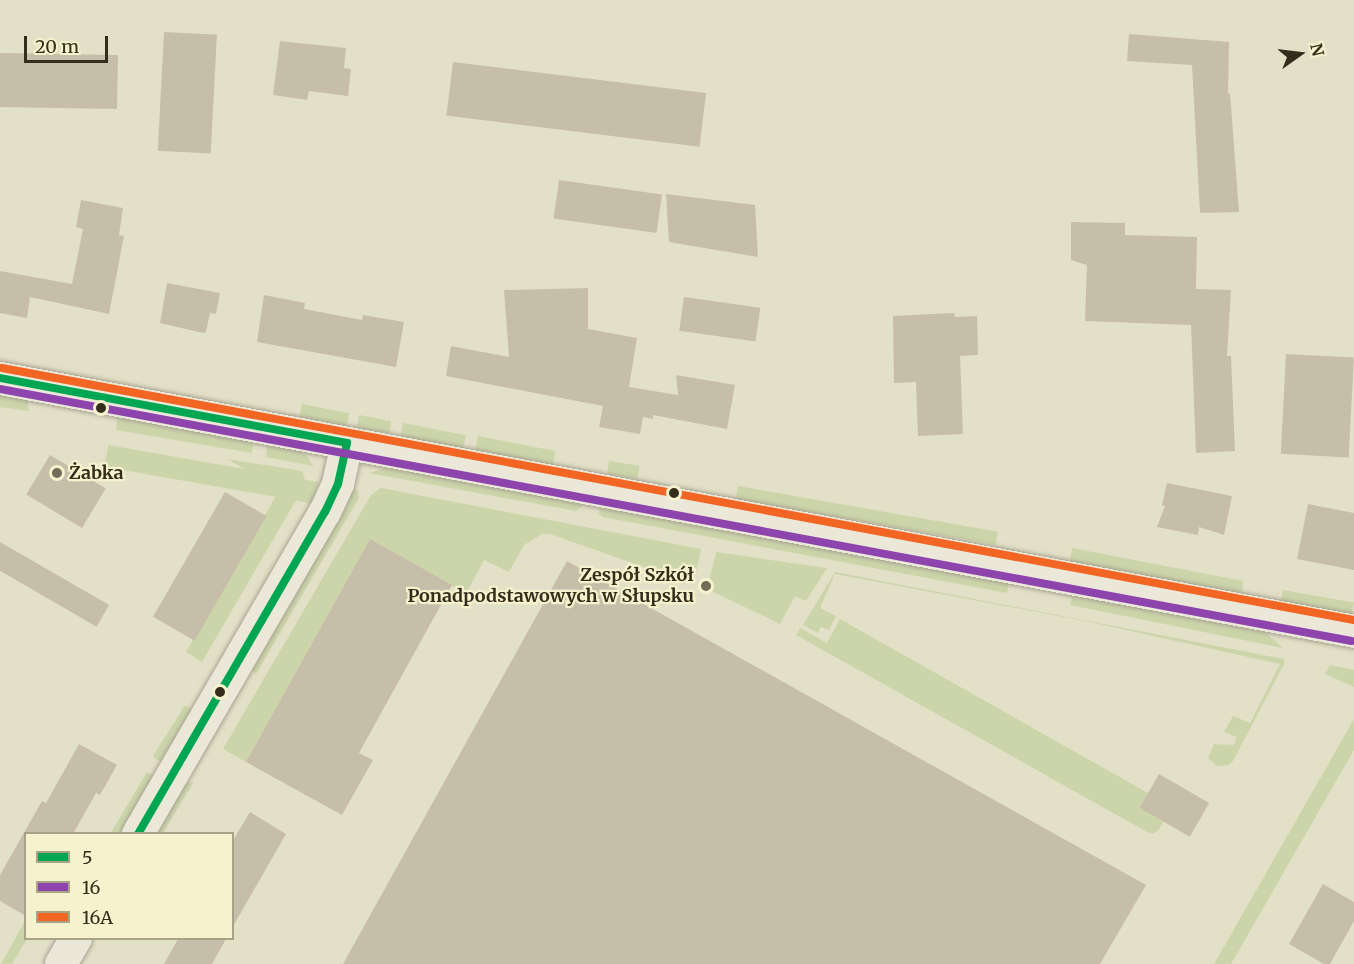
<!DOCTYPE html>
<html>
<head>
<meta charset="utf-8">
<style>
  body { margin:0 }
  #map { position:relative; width:1354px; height:964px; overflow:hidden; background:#e3e0c8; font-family:Merriweather,serif }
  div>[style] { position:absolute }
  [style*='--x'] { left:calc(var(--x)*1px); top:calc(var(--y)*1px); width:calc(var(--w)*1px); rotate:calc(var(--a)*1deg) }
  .green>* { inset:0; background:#ccd5aa; transform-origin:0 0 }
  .building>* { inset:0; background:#c6bea9; transform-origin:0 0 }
  .roads { filter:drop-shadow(0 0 2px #a7a492) drop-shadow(0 0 2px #a7a492) }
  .minor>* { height:32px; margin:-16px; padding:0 16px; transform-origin:16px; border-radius:16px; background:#ebe8da }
  .tertiary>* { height:33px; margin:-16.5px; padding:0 16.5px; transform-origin:16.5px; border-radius:16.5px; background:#ebe8da }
  .bus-1>* { height:8px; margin:-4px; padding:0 4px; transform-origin:4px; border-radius:4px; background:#00a651 }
  .bus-2>* { height:8px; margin:-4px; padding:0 4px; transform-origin:4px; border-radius:4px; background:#8e44ad }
  .bus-3>* { height:8px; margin:-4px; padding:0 4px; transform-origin:4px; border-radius:4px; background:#f26522 }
  .dots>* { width:16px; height:16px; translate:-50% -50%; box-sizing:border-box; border:3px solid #f5f2cd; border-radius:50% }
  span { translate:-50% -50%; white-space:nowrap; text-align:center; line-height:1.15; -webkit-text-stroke:4.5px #f5f2cd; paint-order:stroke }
  .poi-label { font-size:18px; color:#352d1b; font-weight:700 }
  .left { translate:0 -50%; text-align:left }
  .right { translate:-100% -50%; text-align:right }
  .legend { position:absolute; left:24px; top:832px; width:210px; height:108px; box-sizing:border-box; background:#f5f2cd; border:2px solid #a8a386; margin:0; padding:8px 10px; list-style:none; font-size:18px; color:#352d1b }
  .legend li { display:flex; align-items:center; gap:12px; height:30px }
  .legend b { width:30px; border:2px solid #a8a386 }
  .north { position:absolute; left:1270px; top:24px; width:60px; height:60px; -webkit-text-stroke:4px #f5f2cd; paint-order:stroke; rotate:76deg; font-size:16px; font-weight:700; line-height:24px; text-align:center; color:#352d1b }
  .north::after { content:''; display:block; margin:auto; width:21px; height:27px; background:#352d1b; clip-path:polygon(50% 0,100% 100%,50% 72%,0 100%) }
  .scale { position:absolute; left:24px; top:36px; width:84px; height:27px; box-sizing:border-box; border:3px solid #352d1b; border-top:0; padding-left:8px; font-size:18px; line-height:21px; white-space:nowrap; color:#352d1b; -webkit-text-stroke:4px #f5f2cd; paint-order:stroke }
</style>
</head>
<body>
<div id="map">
  <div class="green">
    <i style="clip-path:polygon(0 393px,27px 399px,29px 411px,0 407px)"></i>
    <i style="left:302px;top:404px;width:48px;height:13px;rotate:11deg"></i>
    <i style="clip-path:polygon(118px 414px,253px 440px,252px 453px,116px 430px)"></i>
    <i style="left:359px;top:415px;width:33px;height:13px;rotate:11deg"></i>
    <i style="left:403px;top:423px;width:64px;height:14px;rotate:11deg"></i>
    <i style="left:478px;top:436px;width:79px;height:15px;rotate:11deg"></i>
    <i style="clip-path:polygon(268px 443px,297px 449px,307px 456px,313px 466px,266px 457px)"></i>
    <i style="clip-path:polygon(227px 459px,302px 471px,306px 483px,202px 662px,186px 652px,280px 489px)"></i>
    <i style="left:609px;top:461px;width:31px;height:13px;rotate:9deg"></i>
    <i style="clip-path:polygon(390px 467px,583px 502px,582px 507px,576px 511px,369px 473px)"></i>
    <i style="left:318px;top:482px;width:22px;height:213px;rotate:100deg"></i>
    <i style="left:738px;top:486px;width:264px;height:13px;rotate:10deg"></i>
    <i style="clip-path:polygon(354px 488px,358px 491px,359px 498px,256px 674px,249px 668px)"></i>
    <i style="clip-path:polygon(381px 488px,701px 549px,697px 568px,692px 584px,550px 534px,542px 534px,524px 545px,509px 572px,484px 560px,466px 594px,370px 539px,246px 762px,223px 749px,371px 495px)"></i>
    <i style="clip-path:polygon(600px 505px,1009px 582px,1007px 593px,603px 517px,599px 514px)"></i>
    <i style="clip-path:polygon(1072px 548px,1243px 581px,1242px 593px,1070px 562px)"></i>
    <i style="clip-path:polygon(716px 552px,827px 568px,806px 601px,795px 596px,780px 624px,707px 589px)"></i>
    <i style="clip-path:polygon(835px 572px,1284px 659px,1284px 664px,1233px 761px,1228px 765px,1217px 766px,1208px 758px,1214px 744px,1234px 745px,1237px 737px,1224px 732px,1233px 716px,1250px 723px,1280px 664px,1090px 622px,835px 574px,820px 608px,836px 616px,829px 630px,821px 627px,818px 633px,803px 625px)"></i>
    <i style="left:1283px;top:590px;width:72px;height:14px;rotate:10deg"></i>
    <i style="clip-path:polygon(1073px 594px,1262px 629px,1283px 648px,1070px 605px)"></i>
    <i style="clip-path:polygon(840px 619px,1148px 793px,1140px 808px,1164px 821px,1158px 831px,1152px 834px,1147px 832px,796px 635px,800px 628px,827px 643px)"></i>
    <i style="clip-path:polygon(1330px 665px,1354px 670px,1354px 687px,1325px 674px)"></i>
    <i style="left:185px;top:705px;width:9px;height:61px;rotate:32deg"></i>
    <i style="clip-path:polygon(1354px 719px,1354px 750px,1231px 964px,1214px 964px)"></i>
    <i style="clip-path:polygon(147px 772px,154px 777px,120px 833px,110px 834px)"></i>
    <i style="clip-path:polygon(190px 782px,193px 783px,163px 833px,151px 834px,178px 788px)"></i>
    <i style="clip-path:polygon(24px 923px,27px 939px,12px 964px,1px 964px)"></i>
  </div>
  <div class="building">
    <i style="left:164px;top:32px;width:53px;height:119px;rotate:3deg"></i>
    <i style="clip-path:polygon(1129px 34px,1229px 42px,1228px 94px,1230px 93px,1239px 212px,1200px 213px,1192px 65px,1127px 61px)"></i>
    <i style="clip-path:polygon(280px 41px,346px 48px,344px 68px,351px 69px,348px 96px,309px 91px,307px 100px,273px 95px)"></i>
    <i style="left:0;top:53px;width:118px;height:54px;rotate:1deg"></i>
    <i style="left:453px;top:62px;width:255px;height:54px;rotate:7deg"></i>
    <i style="left:559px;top:180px;width:104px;height:39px;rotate:8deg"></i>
    <i style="clip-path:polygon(666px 194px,755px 205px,758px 257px,669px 242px)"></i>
    <i style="clip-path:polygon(81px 200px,123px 208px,119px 235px,124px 236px,109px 314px,30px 297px,27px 318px,0 313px,0 271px,72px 284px,83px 229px,76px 227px)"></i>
    <i style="clip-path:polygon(1071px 222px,1125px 223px,1125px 235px,1197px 237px,1196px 289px,1231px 290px,1227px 356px,1231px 356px,1235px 451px,1196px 453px,1191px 325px,1085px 321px,1087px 265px,1071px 260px)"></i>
    <i style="clip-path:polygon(167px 283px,220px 293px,216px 314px,210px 313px,206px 332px,203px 333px,160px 323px)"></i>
    <i style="clip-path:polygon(588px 288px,588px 329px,637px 338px,629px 387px,678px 395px,676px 375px,735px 385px,727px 429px,653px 415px,653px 419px,643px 417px,640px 434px,599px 427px,603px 406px,446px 376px,451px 346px,509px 357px,504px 290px)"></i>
    <i style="clip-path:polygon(264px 295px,305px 303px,304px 309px,362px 320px,363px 315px,404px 322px,396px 367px,257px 342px)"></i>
    <i style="left:684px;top:297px;width:77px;height:34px;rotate:8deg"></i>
    <i style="clip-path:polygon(954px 313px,955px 317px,977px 316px,978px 355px,960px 356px,963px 434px,918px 436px,916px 382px,894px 383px,893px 316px)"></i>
    <i style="left:1286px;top:354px;width:68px;height:100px;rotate:3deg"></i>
    <i style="left:50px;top:455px;width:65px;height:46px;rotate:31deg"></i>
    <i style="clip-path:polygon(1167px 483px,1232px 496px,1224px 535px,1199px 527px,1198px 535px,1157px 527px,1165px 506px,1162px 505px)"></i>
    <i style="left:225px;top:492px;width:48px;height:144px;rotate:30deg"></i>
    <i style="clip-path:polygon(1308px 504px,1354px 513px,1354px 570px,1297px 559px)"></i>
    <i style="clip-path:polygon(370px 539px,452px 585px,359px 753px,373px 760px,342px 815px,246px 762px)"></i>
    <i style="left:0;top:542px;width:126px;height:25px;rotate:30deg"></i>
    <i style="clip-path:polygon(567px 561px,1146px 885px,1100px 964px,343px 964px)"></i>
    <i style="clip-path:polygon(79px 744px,117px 765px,100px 795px,96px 793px,73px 834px,26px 834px,26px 916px,0 901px,0 875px,42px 801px,46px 803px)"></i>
    <i style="left:1159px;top:774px;width:58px;height:39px;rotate:30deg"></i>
    <i style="clip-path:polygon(250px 812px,286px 834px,232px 928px,232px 842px)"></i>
    <i style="clip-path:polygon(1323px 884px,1354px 902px,1354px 921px,1330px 964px,1324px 964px,1289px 944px)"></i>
    <i style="clip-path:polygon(178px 939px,226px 939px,212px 964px,164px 964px)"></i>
  </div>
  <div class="roads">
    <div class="minor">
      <i style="--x:138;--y:834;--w:372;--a:-59.9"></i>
      <i style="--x:325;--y:512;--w:31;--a:-65"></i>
      <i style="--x:338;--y:484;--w:42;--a:-77.6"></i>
      <i style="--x:61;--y:964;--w:30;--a:-60"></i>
    </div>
    <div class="tertiary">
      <i style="--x:0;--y:378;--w:1377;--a:10.58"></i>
    </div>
  </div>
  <div class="bus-1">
    <i style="--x:0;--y:378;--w:353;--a:10.6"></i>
    <i style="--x:138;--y:834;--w:372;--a:-59.9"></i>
    <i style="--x:325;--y:512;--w:31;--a:-65"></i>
    <i style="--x:338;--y:484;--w:42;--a:-77.6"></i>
  </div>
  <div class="bus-2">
    <i style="--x:0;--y:389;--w:1375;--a:10.56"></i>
  </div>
  <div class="bus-3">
    <i style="--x:2;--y:368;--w:1375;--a:10.56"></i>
  </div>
  <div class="dots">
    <i style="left:101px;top:408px;background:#352d1b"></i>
    <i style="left:57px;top:473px;background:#726c58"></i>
    <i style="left:674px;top:493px;background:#352d1b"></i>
    <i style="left:706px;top:586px;background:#726c58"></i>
    <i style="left:220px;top:692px;background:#352d1b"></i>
  </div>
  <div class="poi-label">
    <span class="left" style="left:69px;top:473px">Żabka</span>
    <span class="right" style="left:694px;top:586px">Zespół Szkół<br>Ponadpodstawowych w Słupsku</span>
  </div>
  <ul class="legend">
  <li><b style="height:8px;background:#00a651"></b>5</li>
  <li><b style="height:8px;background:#8e44ad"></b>16</li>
  <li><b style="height:8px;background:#f26522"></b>16A</li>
  </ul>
  <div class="north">N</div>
  <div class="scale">20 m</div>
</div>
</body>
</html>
